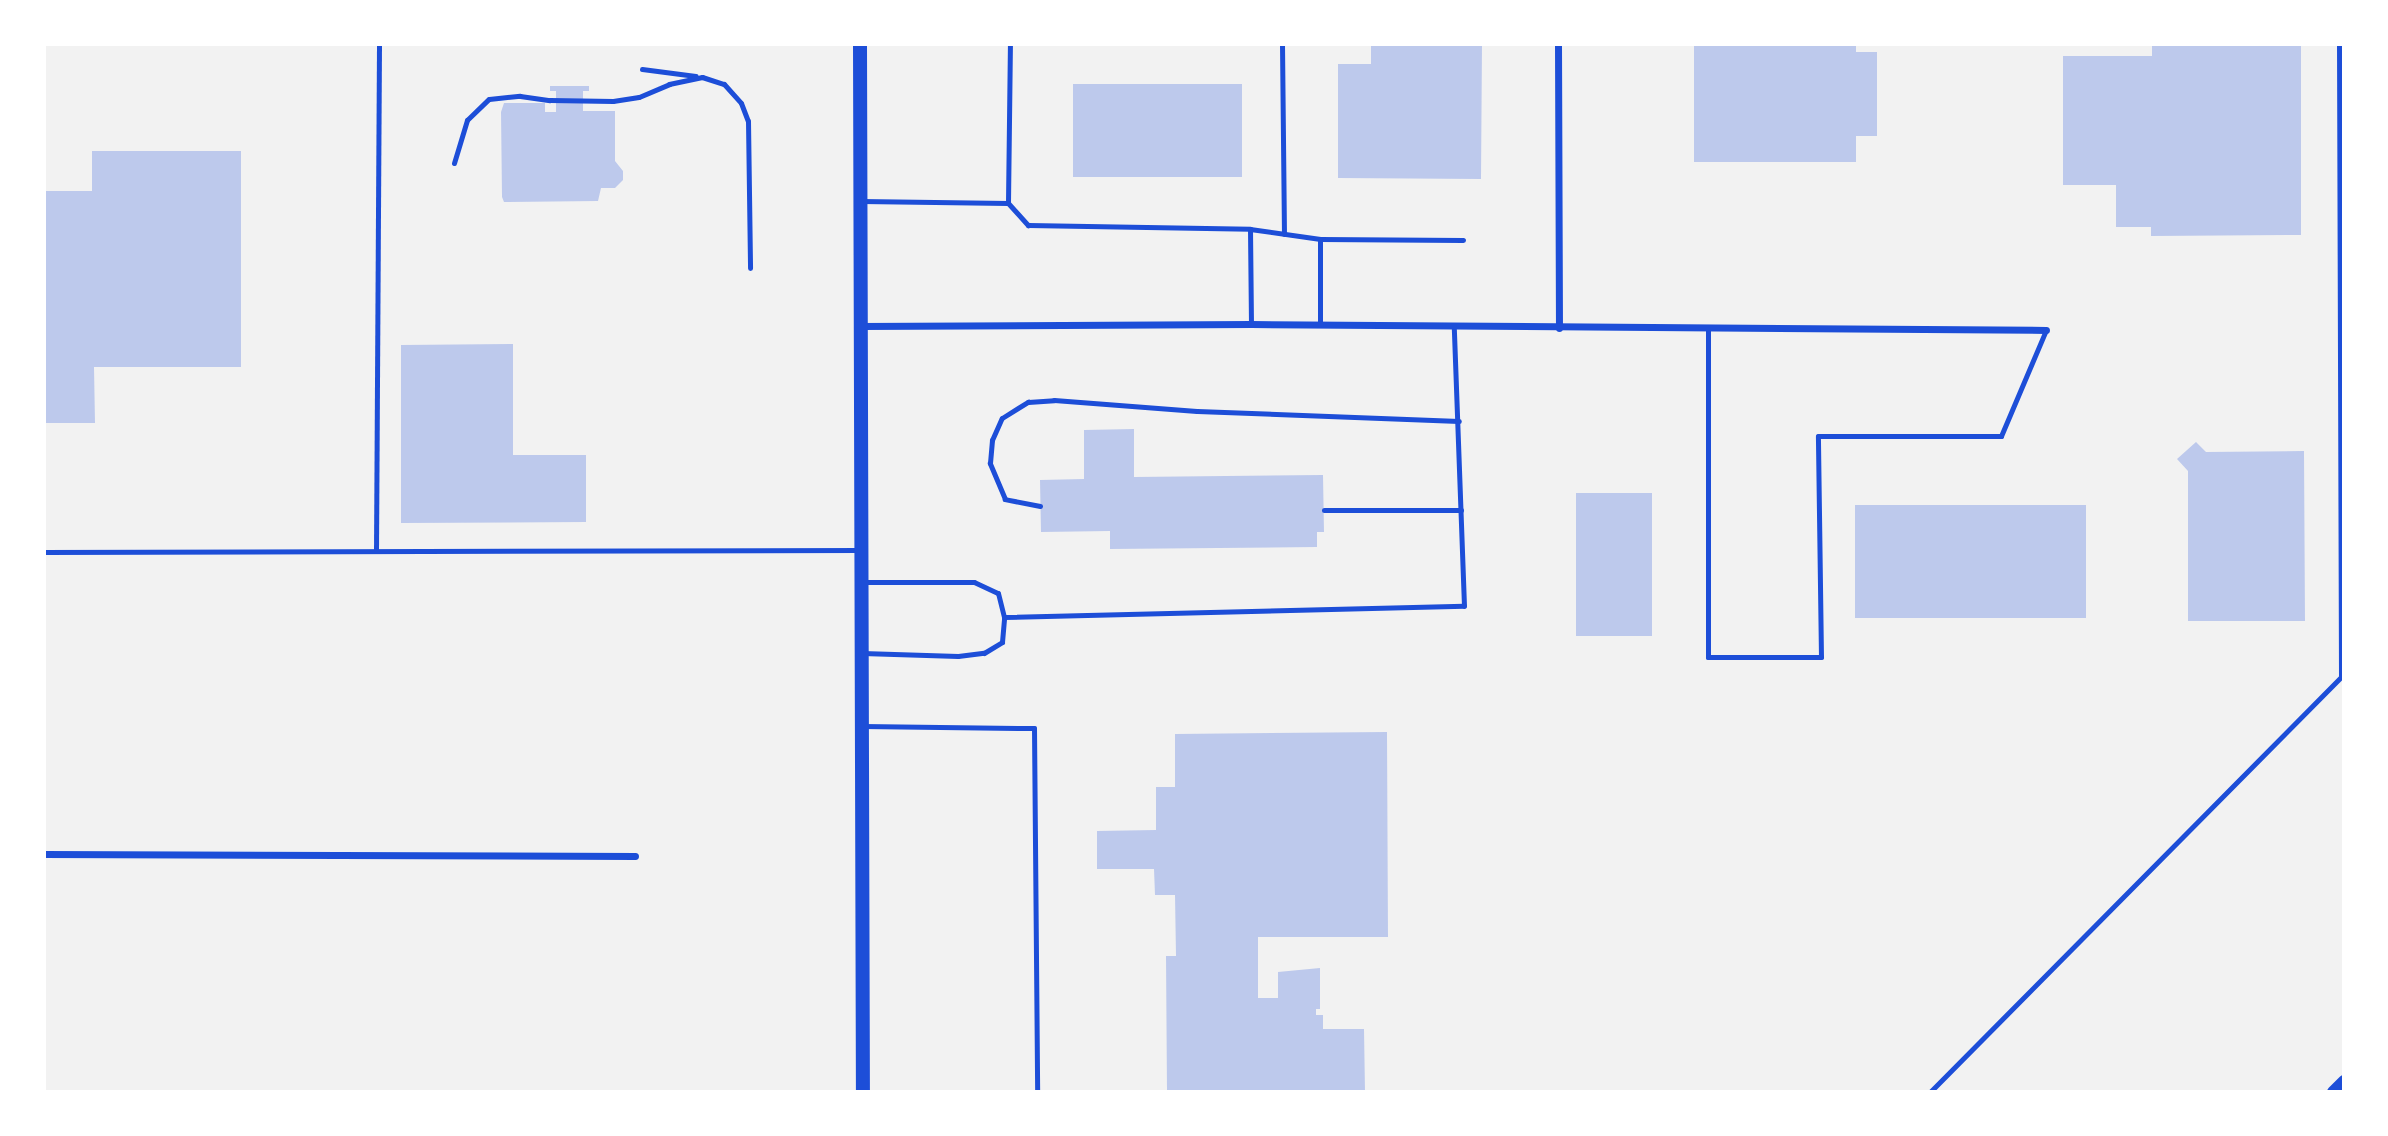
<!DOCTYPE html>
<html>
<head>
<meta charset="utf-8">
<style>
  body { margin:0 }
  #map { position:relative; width:2388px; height:1136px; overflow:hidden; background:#f2f2f2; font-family:"Public Sans",sans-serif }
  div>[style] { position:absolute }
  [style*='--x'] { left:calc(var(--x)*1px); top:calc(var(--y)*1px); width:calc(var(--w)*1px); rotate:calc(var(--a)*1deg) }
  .building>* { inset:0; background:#bdc9ec; transform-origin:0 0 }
  .service>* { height:5px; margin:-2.5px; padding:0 2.5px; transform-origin:2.5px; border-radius:2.5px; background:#1d4ed8 }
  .minor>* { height:7px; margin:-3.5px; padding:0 3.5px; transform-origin:3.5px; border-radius:3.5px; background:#1d4ed8 }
  .tertiary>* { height:12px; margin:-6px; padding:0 6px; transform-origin:6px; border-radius:6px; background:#1d4ed8 }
  .secondary>* { height:14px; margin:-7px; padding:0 7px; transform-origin:7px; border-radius:7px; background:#1d4ed8 }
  span { translate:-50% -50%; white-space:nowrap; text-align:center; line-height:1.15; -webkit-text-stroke:5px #fff; paint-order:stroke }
  .frame { position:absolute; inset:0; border:46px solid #fff; pointer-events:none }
</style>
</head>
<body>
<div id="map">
  <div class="building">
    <i style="clip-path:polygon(1371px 44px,1482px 44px,1481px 179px,1338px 178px,1338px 64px,1371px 64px)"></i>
    <i style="clip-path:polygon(1694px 44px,1856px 44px,1856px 52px,1877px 52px,1877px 136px,1856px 136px,1856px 162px,1694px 162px)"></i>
    <i style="clip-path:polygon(2152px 44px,2301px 44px,2301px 235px,2151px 236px,2151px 227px,2116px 227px,2116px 185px,2063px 185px,2063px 56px,2152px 56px)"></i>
    <i style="left:1073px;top:84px;width:169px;height:93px"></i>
    <i style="clip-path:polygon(550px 86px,589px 86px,589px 91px,583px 91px,583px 111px,615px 111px,615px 161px,623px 171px,623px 180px,615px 188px,601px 188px,598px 201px,504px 202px,502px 197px,501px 112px,504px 103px,545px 103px,545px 112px,556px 112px,556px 91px,550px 91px)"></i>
    <i style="clip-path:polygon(92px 151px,241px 151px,241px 367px,94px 367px,95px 423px,44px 423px,44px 191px,92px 191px)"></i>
    <i style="clip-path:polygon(513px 344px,513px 455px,586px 455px,586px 522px,401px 523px,401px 345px)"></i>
    <i style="clip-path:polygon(1134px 429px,1134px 477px,1323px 475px,1324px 532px,1317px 532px,1317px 547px,1110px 549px,1110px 531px,1041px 532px,1040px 480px,1084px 479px,1084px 430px)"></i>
    <i style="clip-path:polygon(2196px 442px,2206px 452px,2304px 451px,2305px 621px,2188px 621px,2188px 471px,2177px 459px)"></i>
    <i style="left:1576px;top:493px;width:76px;height:143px"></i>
    <i style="left:1855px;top:505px;width:231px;height:113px"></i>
    <i style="clip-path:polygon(1387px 732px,1388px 937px,1258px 937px,1258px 998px,1278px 998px,1278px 972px,1320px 968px,1320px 1009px,1316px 1009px,1316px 1015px,1323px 1015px,1323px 1029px,1364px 1029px,1365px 1092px,1167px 1092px,1166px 956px,1176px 956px,1175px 895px,1155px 895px,1154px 869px,1097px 869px,1097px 831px,1156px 830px,1156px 787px,1175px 787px,1175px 734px)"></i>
  </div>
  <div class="service">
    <i style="--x:1282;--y:44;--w:190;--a:89.4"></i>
    <i style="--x:642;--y:69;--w:54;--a:7.4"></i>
    <i style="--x:454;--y:163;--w:45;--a:-73.2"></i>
    <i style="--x:467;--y:120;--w:30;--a:-44"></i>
    <i style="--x:489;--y:99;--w:31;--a:-6"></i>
    <i style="--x:520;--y:96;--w:30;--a:8"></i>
    <i style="--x:550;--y:100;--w:63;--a:0.9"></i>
    <i style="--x:613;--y:101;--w:26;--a:-9"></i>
    <i style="--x:639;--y:97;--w:33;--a:-23"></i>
    <i style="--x:669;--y:84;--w:34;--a:-12"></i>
    <i style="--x:702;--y:77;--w:23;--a:18"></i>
    <i style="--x:724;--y:84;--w:25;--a:48"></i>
    <i style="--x:741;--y:103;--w:19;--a:69"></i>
    <i style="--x:748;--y:121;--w:147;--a:89.2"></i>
    <i style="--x:861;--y:201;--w:147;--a:0.8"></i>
    <i style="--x:1008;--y:203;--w:159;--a:-89.3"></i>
    <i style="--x:1008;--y:203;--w:30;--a:48"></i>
    <i style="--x:1028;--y:225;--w:222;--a:1"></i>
    <i style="--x:1250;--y:229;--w:71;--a:8.1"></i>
    <i style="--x:1320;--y:239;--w:143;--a:0.4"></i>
    <i style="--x:1250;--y:229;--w:95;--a:89.4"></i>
    <i style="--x:1320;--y:239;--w:86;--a:90"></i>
    <i style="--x:1708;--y:328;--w:329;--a:90"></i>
    <i style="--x:1708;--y:657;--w:113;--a:0"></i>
    <i style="--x:1821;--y:657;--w:221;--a:-90.8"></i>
    <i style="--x:1818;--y:436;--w:183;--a:0"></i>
    <i style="--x:2001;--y:436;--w:115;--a:-67"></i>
    <i style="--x:1040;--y:506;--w:36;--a:-169"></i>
    <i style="--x:1005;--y:499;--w:39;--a:-113"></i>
    <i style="--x:990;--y:463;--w:23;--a:-85"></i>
    <i style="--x:992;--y:440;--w:24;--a:-66"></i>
    <i style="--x:1002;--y:418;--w:31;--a:-32"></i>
    <i style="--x:1028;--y:402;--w:26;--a:-4"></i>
    <i style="--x:1054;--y:400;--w:143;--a:4.4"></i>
    <i style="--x:1197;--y:411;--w:262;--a:2.2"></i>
    <i style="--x:1324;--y:510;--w:137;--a:0"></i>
    <i style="--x:376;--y:551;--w:507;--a:-89.66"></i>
    <i style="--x:44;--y:552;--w:816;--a:-0.14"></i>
    <i style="--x:863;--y:582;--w:111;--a:0"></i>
    <i style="--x:974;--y:582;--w:26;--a:25"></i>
    <i style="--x:998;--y:593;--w:25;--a:76"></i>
    <i style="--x:1004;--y:617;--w:460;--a:-1.4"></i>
    <i style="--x:1464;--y:606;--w:279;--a:-92.1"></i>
    <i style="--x:862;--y:653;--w:96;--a:1.8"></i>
    <i style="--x:958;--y:656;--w:26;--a:-7"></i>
    <i style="--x:984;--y:653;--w:21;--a:-31"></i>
    <i style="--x:1002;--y:642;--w:25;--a:-85"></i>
    <i style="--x:862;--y:726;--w:172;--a:0.7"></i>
    <i style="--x:1034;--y:728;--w:364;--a:89.5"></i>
    <i style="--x:1930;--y:1092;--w:584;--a:-45.28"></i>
    <i style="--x:2341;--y:677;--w:633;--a:-90.18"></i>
  </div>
  <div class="minor">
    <i style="--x:1558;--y:44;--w:284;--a:89.8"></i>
    <i style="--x:861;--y:326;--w:390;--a:-0.3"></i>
    <i style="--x:1251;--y:324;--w:795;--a:0.43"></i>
    <i style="--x:44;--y:854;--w:591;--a:0.19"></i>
  </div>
  <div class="tertiary">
    <i style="--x:2333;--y:1092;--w:16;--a:-45"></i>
  </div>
  <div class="secondary">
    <i style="--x:860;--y:44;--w:1048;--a:89.84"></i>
  </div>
  <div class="frame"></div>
</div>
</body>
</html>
